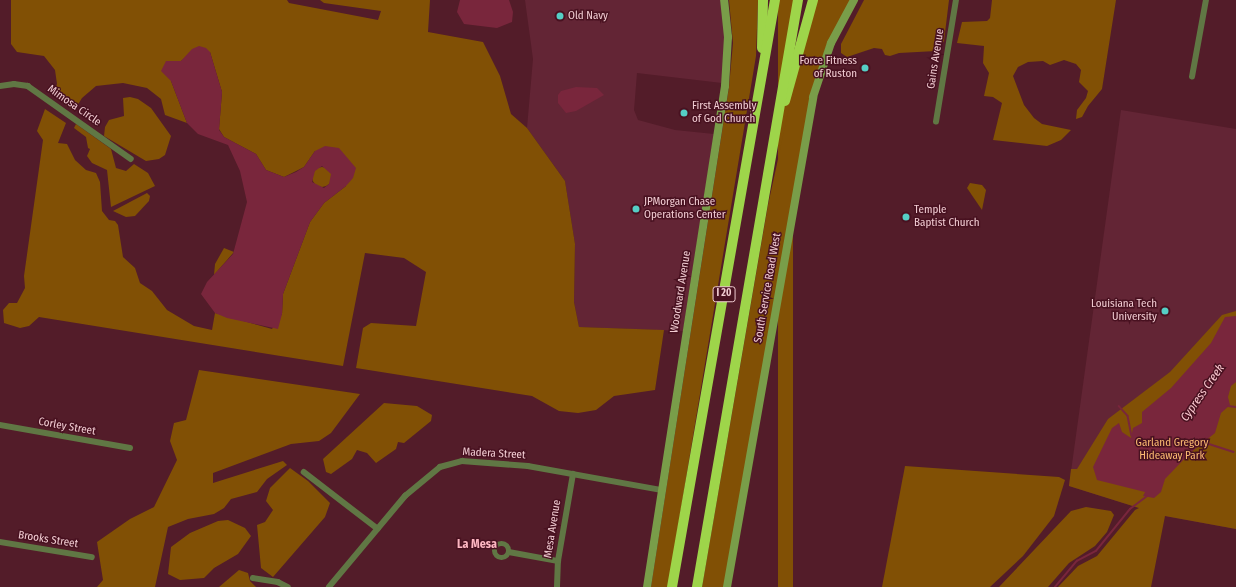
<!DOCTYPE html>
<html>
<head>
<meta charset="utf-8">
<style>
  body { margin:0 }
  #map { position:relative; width:1236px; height:587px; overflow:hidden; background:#531c29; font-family:"Fira Sans Condensed",sans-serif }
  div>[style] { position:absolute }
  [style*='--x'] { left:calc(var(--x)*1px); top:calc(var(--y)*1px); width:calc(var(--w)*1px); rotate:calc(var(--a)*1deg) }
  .built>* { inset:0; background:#632535 }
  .green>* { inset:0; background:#815005; transform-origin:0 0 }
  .round { border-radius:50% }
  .water>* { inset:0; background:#79263c }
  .stream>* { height:1.5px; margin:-0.75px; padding:0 0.75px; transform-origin:0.75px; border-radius:0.75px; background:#79263c }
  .street>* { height:5.5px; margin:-2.75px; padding:0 2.75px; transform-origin:2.75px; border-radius:2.75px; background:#607744 }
  .street>.ring { margin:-2.75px; padding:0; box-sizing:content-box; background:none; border:5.5px solid #607744; border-radius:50% }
  .secondary>* { height:8px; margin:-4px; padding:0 4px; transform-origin:4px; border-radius:4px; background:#799d49 }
  .highway>* { height:10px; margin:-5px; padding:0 5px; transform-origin:5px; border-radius:5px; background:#9ed54a }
  .dots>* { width:11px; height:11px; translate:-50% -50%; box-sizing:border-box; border:2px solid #481120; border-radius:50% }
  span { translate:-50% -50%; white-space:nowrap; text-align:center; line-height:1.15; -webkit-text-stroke:3px #481120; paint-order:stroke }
  .shield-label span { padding:1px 3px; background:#481120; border:1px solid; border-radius:3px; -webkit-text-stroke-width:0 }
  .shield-label { font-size:10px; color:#f2cdd3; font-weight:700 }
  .poi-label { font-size:11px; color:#f2cdd3 }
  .left { translate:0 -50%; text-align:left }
  .right { translate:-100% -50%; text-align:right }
  .street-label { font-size:11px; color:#f2cdd3 }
  .park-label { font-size:11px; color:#fcbb72 }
  .water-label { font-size:12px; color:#fac7cf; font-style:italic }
  .neighbourhood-label { font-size:12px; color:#fdb6c1; font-weight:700 }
</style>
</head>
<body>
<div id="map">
  <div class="built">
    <i style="clip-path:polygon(525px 0,721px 0,725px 26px,722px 83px,637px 73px,634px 110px,638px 120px,675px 130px,714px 134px,683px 331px,579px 327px,574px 302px,575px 244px,565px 181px,527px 128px,533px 59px)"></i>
    <i style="clip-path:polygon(1121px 110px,1236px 129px,1236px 529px,1165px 516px,1069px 486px)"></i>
  </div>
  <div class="green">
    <i style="clip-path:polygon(11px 0,287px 0,289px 3px,378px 20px,381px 11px,324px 3px,320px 0,430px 0,428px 32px,483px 42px,500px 76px,511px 114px,527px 128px,565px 181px,575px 244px,574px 302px,579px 327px,664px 330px,655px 390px,614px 396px,596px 410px,578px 413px,559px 411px,532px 396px,356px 368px,363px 328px,371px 323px,416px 326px,426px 272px,404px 258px,365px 253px,343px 366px,39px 317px,29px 326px,20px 328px,4px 323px,3px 310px,9px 303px,17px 303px,25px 288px,24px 276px,43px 140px,37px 131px,45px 109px,66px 123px,58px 143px,67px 144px,75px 160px,86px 170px,96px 173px,100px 182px,102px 211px,109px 220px,115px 221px,118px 225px,123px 257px,135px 268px,140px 283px,152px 291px,167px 310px,194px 326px,212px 330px,215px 313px,272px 329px,282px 314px,283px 294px,310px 222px,324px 203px,346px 186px,315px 151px,304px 167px,284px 177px,266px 170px,256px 154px,224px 137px,219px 129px,222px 92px,210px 52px,187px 56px,181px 61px,175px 61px,171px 81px,187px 123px,165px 115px,161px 99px,147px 88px,123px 83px,96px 86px,82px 98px,74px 111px,53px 95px,57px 84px,55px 70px,44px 56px,17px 52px,11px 44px)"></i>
    <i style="clip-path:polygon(729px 0,758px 0,756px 56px,668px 587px,651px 587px,729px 87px,733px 43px)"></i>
    <i style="left:778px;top:0;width:15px;height:595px"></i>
    <i style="clip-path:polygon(817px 0,851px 0,826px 47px,811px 97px,724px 587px,702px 587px,768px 205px,805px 35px)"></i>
    <i style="clip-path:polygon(864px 0,949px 0,944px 41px,936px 51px,899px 53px,890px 56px,885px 55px,882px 49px,874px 48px,847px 57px,841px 53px,841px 44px)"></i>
    <i style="clip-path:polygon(992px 0,1116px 0,1102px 89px,1088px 106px,1082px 117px,1076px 119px,1077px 110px,1086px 98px,1088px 91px,1079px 82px,1081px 70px,1076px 64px,1064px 60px,1050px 65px,1043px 61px,1028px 62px,1018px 67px,1013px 76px,1024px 105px,1034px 118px,1042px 124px,1071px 130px,1061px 140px,1047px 146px,993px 140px,1002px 103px,993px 97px,984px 96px,989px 73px,983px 63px,984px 46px,957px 43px,962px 22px,987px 21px,990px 18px)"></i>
    <i style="clip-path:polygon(130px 97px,138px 99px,151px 108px,171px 136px,165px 155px,159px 159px,146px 161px,104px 136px,105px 127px,109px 120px,124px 116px,123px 98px)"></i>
    <i style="clip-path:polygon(76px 124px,111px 149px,116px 168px,126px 171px,134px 164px,148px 173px,155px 186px,111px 207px,107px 170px,92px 163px,87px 156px,90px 149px,88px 148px,86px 137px,74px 128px)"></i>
    <i class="round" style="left:312px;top:167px;width:20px;height:20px"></i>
    <i style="clip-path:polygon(970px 183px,982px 185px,986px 190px,982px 210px,967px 188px)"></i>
    <i style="clip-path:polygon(147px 193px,150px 196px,149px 201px,135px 216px,126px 217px,113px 211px)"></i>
    <i style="clip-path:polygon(224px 248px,234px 252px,214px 275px,215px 264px)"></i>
    <i style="clip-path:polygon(1236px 311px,1236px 529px,1165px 516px,1151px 587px,1058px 587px,1078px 566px,1097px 556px,1135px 510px,1139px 508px,1069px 486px,1071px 469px,1077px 469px,1108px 419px,1170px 372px,1222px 315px)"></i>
    <i style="clip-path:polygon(199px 370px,360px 394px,331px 433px,319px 441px,291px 444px,213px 473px,213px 483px,283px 461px,287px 465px,267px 479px,257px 492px,231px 499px,224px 508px,214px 514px,188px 519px,168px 527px,155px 587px,97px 587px,103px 580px,97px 542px,130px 519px,154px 507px,177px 460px,170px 441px,174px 423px,186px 420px)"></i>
    <i style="clip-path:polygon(384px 403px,417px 406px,432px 415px,431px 421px,404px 443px,398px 442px,396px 449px,376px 463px,367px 453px,357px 450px,352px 459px,331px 474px,326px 472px,323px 459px)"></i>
    <i style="clip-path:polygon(905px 466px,1059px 477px,1065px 480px,1054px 516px,1023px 556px,990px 587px,882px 587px)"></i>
    <i style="clip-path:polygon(290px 468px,308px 481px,330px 503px,325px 517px,273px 577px,261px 568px,257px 525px,265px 522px,273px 510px,266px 501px,270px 488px)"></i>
    <i style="clip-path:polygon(1086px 507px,1111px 511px,1114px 515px,1107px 532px,1095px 546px,1069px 563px,1048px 587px,999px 587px,1071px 511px)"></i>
    <i style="clip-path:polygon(228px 520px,245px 528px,251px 536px,238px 554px,214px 568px,204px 578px,180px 580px,168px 574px,171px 547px,190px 533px,218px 521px)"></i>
    <i style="clip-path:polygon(239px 570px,248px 573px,250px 581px,256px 587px,219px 587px)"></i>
  </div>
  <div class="water">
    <i style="clip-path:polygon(460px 0,509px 0,513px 12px,512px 22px,497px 28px,464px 24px,457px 12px)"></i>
    <i style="clip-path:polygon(evenodd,199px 46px,206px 48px,210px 52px,222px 92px,219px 130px,224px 137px,256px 154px,266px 170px,284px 177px,296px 172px,304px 167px,315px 151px,325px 146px,339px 148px,356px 168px,353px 178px,346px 186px,324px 203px,310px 222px,283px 294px,282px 314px,278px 329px,227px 318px,215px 313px,201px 294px,207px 282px,233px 254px,247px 202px,240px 171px,228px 145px,198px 134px,187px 123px,171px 81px,161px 71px,166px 61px,181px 61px,192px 49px,199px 46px,322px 166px,331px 174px,329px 184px,324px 188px,312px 182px,315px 171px,322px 166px)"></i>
    <i style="clip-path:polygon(576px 87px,597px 88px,604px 95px,576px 111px,566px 113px,558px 103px,558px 95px,561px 91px)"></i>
    <i style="clip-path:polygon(1236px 316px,1236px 382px,1231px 386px,1228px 397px,1230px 405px,1221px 413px,1215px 433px,1189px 454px,1165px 479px,1161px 492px,1154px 498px,1143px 496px,1145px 492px,1097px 480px,1093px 467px,1112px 428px,1119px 423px,1122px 432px,1131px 438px,1133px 428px,1142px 423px,1142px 412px,1171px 388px,1211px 343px,1225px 317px)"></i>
  </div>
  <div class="stream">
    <i style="--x:1119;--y:406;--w:13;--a:48"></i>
    <i style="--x:1128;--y:416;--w:20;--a:79"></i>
    <i style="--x:1228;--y:406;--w:8;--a:7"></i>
    <i style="--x:1203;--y:442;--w:32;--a:18"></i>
    <i style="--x:1055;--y:587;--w:34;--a:-50"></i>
    <i style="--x:1077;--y:561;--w:21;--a:-28"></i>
    <i style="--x:1096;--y:551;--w:54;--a:-51"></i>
    <i style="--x:1130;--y:509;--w:21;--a:-37"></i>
  </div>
  <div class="street">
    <i style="--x:1192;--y:77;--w:78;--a:-79.7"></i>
    <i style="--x:0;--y:86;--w:14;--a:-8"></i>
    <i style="--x:14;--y:84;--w:14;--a:8"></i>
    <i style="--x:28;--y:86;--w:126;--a:35.3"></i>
    <i style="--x:936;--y:122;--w:124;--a:-80.7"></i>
    <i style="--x:0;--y:425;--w:132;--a:10"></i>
    <i style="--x:304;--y:472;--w:93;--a:37.6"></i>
    <i style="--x:0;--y:542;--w:93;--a:9.3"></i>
    <i class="ring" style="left:495px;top:544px;width:8.5px;height:8.5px"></i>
    <i style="--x:509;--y:552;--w:50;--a:10.4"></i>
    <i style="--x:253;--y:578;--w:25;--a:9"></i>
    <i style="--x:278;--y:582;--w:11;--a:27"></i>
    <i style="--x:329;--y:587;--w:119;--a:-50.1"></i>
    <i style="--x:405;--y:496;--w:45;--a:-39.6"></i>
    <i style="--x:440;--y:467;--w:23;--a:-15"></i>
    <i style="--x:462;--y:461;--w:66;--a:4.3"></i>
    <i style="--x:528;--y:466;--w:136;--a:10.2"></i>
    <i style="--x:557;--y:587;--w:26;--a:-88"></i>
    <i style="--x:558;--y:561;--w:88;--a:-80.2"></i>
  </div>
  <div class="secondary">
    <i style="--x:647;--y:587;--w:507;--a:-81.15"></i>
    <i style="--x:725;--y:86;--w:49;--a:-86.5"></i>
    <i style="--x:728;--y:37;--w:37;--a:-96"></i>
    <i style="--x:727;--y:587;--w:497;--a:-80"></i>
    <i style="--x:813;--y:97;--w:57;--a:-71.6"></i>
    <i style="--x:831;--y:43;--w:49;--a:-61.9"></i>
  </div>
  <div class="highway">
    <i style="--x:762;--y:48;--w:48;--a:-88.8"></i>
    <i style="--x:785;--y:101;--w:105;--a:-74.5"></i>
    <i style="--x:672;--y:587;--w:596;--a:-80.05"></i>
    <i style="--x:697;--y:587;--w:596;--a:-80.24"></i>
  </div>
  <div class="dots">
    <i style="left:560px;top:16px;background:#55cec5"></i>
    <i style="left:865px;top:68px;background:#55cec5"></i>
    <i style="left:684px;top:113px;background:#55cec5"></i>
    <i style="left:636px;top:209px;background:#55cec5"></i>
    <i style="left:906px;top:217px;background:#55cec5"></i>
    <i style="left:1165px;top:311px;background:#55cec5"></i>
  </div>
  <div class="shield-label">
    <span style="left:724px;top:294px">I 20</span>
  </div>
  <div class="poi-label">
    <span class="left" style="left:568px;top:16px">Old Navy</span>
    <span class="right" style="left:857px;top:68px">Force Fitness<br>of Ruston</span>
    <span class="left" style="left:692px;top:113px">First Assembly<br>of God Church</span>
    <span class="left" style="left:644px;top:209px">JPMorgan Chase<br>Operations Center</span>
    <span class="left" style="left:914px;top:217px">Temple<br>Baptist Church</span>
    <span class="right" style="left:1157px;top:311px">Louisiana Tech<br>University</span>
  </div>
  <div class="street-label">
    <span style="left:936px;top:59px;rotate:-81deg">Gains Avenue</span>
    <span style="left:74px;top:106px;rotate:35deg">Mimosa Circle</span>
    <span style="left:768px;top:288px;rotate:-80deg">South Service Road West</span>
    <span style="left:681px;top:292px;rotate:-81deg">Woodward Avenue</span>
    <span style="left:67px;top:427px;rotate:10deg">Corley Street</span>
    <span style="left:494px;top:454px;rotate:3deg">Madera Street</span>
    <span style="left:553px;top:529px;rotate:-81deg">Mesa Avenue</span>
    <span style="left:48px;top:540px;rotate:9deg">Brooks Street</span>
  </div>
  <div class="park-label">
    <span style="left:1172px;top:450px">Garland Gregory<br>Hideaway Park</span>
  </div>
  <div class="water-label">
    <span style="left:1203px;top:393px;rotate:-55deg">Cypress Creek</span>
  </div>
  <div class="neighbourhood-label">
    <span style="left:477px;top:545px">La Mesa</span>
  </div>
</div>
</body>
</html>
